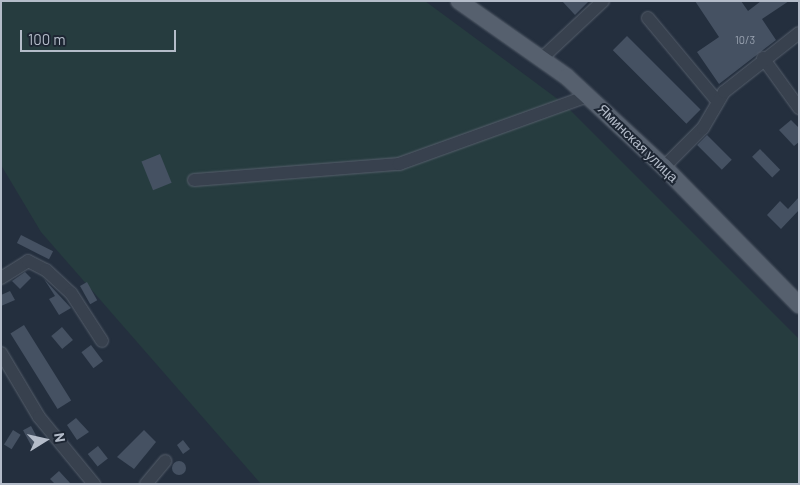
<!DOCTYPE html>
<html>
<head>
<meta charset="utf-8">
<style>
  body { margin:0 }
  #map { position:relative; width:800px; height:485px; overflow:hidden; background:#242f3e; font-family:Barlow,sans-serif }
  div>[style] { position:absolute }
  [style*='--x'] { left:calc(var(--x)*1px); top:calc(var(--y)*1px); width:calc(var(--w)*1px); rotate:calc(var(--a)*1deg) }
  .green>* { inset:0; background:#263c3f }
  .building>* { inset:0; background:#455162; transform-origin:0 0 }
  .round { border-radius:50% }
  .roads { filter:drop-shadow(0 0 1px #565f6c) drop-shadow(0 0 1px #565f6c) }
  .minor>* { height:12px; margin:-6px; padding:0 6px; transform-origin:6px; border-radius:6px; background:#38414e }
  .major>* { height:16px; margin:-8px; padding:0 8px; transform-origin:8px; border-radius:8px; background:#56606e }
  span { translate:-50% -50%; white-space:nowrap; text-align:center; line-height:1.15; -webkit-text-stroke:4px #1d2633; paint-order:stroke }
  .number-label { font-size:11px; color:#98a1af }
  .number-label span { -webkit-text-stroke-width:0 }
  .street-label { font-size:14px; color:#b4bcc9 }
  .frame { position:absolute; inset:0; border:2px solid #b4bcc9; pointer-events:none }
  .north { position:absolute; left:20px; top:415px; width:50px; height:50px; -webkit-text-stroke:4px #1d2633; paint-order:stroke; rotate:80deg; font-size:14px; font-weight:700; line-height:20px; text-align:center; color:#b4bcc9 }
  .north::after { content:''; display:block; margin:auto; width:18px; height:22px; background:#b4bcc9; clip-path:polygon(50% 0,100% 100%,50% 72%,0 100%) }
  .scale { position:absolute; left:20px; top:30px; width:156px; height:22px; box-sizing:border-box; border:2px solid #b4bcc9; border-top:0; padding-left:6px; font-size:15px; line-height:18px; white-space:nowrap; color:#b4bcc9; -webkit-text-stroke:4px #1d2633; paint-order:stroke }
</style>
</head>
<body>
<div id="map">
  <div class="green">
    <i style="clip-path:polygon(1px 1px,425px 1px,563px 103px,799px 339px,799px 484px,261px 484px,41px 232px,1px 165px)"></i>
  </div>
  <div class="building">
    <i style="clip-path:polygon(562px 1px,589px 1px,575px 15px)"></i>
    <i style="clip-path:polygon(695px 1px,741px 1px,748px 11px,761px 1px,789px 1px,762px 19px,776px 40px,719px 84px,697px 52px,719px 37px)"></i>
    <i style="left:627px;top:36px;width:104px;height:20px;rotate:45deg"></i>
    <i style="clip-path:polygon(791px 120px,799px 128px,799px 142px,794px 146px,779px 130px)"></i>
    <i style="left:707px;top:135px;width:35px;height:14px;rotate:45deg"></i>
    <i style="left:760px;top:149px;width:29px;height:11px;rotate:46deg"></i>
    <i style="left:160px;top:154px;width:31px;height:20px;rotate:68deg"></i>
    <i style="clip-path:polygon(799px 197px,799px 210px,781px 229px,767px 215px,780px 201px,788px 209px)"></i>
    <i style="left:21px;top:235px;width:36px;height:9px;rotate:27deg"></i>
    <i style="clip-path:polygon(25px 272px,31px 278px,20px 289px,12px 281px)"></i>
    <i style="clip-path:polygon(44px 279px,71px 308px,59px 315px,49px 299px,55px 296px)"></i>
    <i style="left:87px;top:282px;width:21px;height:8px;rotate:61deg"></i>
    <i style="clip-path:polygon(10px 291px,15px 300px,1px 306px,1px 295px)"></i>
    <i style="left:24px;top:325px;width:89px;height:16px;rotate:58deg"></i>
    <i style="left:62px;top:327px;width:17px;height:14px;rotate:50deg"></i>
    <i style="left:91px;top:345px;width:20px;height:12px;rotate:53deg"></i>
    <i style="clip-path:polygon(76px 418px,89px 432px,77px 440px,67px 425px)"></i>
    <i style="left:31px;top:426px;width:19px;height:9px;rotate:62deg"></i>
    <i style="left:13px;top:430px;width:9px;height:17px;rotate:32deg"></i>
    <i style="clip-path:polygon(144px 430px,156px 442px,134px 469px,117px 457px)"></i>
    <i style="clip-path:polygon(183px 440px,190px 449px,183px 454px,177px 445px)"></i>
    <i style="left:98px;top:446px;width:16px;height:13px;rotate:52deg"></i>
    <i class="round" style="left:172px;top:461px;width:14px;height:14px"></i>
    <i style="clip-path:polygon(59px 471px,71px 484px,55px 484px,50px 479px)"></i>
  </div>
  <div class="roads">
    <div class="minor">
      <i style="--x:648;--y:18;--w:109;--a:50.2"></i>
      <i style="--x:763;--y:58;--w:62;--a:54.2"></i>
      <i style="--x:541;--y:59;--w:85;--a:-43.1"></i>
      <i style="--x:664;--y:167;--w:55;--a:-45"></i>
      <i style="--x:703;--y:128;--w:42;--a:-59.7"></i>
      <i style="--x:724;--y:92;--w:95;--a:-38.2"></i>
      <i style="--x:194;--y:180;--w:206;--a:-4.5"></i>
      <i style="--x:399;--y:164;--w:201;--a:-19.8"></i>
      <i style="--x:1;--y:278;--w:32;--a:-32"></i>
      <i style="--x:28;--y:261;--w:20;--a:27"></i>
      <i style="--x:46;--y:270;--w:34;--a:43"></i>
      <i style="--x:71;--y:293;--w:57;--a:57.1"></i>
      <i style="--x:1;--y:353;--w:74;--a:59.3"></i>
      <i style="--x:39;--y:417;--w:87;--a:50.6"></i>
      <i style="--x:146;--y:484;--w:30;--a:-50"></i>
    </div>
    <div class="major">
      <i style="--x:459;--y:1;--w:132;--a:35.1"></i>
      <i style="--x:567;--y:77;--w:132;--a:42.9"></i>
      <i style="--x:664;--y:167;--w:193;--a:45.6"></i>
    </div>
  </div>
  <div class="number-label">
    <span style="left:745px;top:40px">10/3</span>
  </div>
  <div class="street-label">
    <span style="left:638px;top:143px;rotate:44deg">Яминская улица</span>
  </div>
  <div class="frame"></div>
  <div class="north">N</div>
  <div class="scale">100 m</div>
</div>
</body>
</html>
